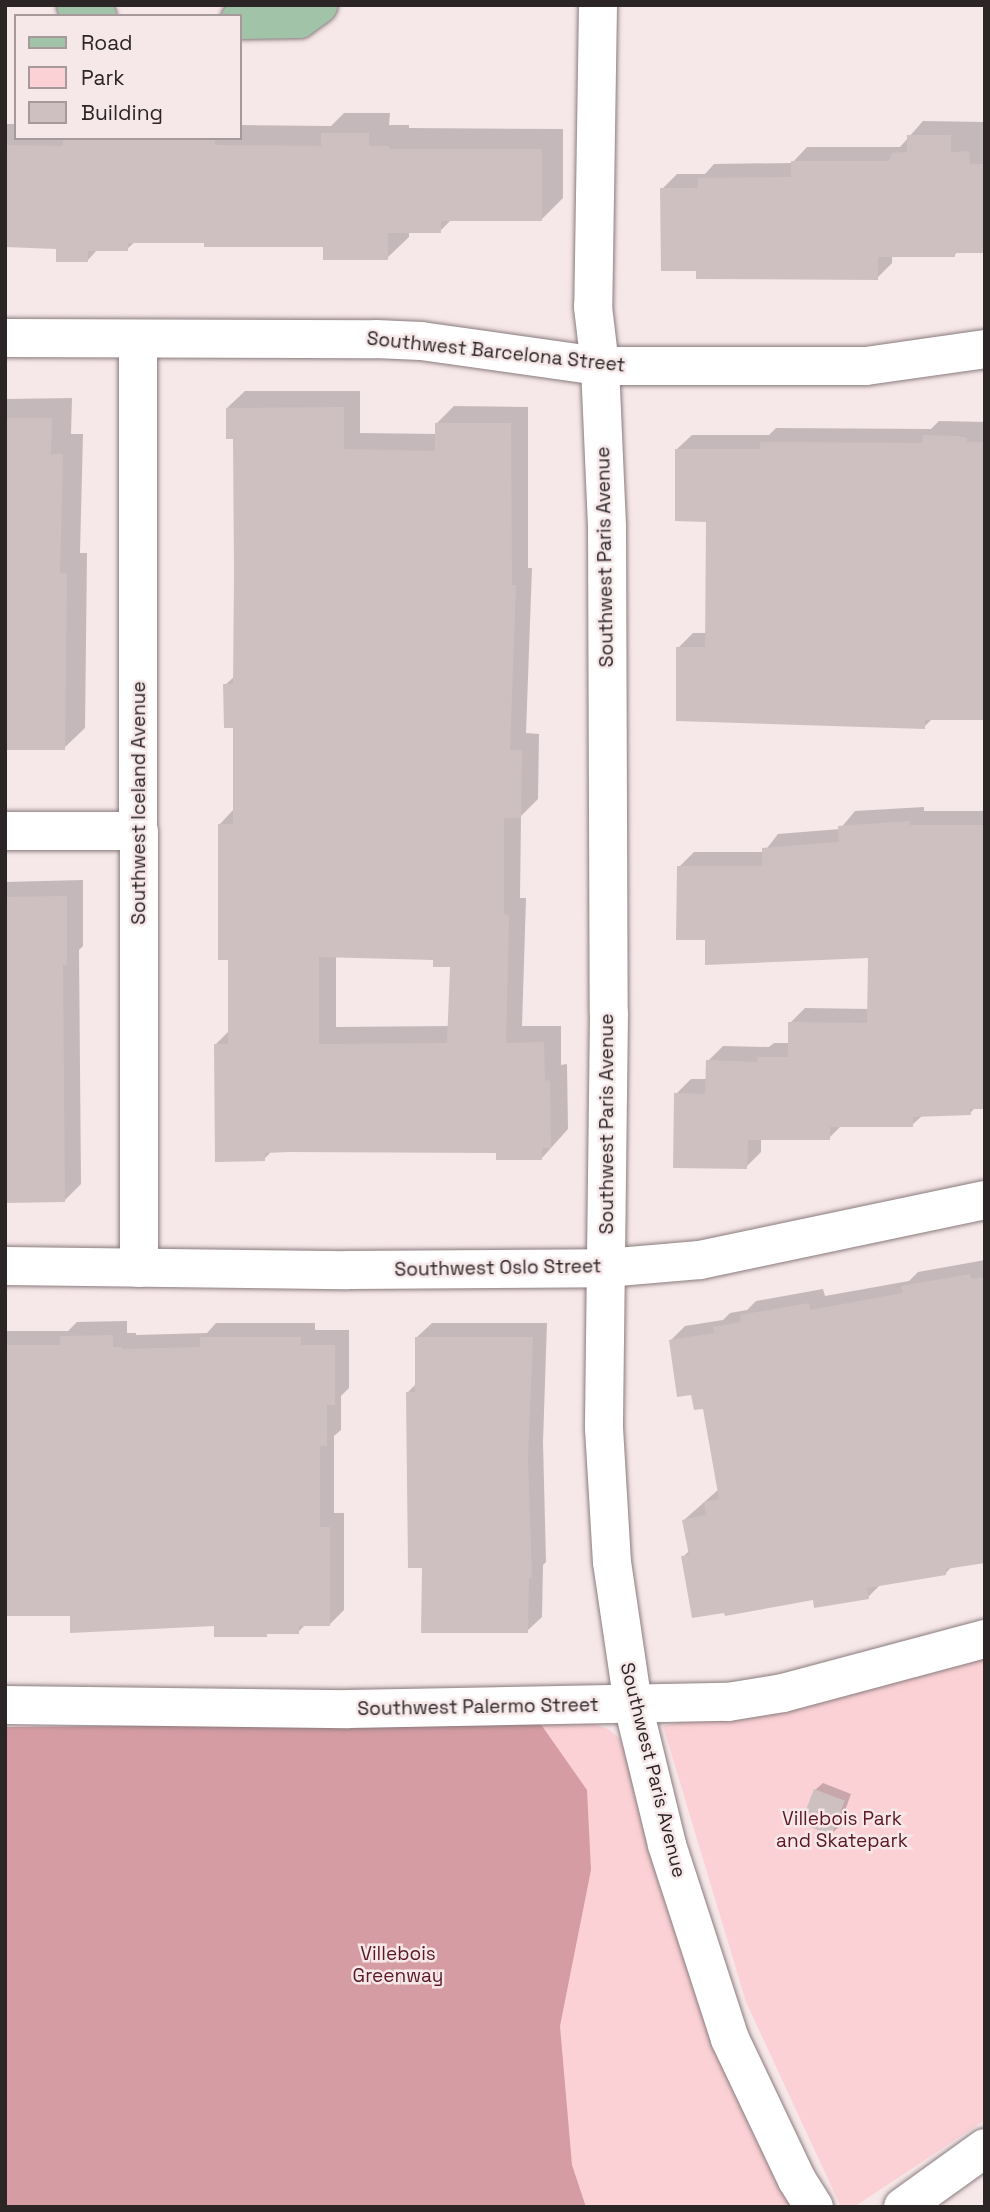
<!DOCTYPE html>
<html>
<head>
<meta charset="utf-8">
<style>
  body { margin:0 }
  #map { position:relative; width:990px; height:2212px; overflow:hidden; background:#f6e7e9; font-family:"Space Grotesk",sans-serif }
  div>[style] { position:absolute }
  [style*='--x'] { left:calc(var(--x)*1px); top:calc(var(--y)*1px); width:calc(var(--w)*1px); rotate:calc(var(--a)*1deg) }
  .green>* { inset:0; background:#fbd1d5 }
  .forest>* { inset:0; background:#d59ca3 }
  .shadow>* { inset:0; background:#0003 }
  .building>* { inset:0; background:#cec0c1; transform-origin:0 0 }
  .roads { filter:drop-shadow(0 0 2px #8a7c7e) drop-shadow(0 0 2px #8a7c7e) }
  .minor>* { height:38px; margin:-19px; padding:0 19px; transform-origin:19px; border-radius:19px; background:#fff }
  .major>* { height:38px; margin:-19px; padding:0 19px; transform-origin:19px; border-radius:19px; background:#a1c4a9 }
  span { translate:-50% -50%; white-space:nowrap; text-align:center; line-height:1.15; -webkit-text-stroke:5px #f6e7e9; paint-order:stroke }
  .street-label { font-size:19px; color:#2b2526 }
  .park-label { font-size:19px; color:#5b1827 }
  .frame { position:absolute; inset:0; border:7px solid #2b2526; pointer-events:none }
  .legend { position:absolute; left:14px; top:14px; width:228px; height:126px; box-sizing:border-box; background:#f6e7e9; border:2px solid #a5999b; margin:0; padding:9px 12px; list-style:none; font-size:21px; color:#2b2526 }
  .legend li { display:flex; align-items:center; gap:14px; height:35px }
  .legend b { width:35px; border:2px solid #a5999b }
</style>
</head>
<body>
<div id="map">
  <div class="green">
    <i style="clip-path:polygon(985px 1650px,985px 2120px,854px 2207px,841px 2207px,746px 2002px,663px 1726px)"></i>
    <i style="clip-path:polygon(590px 1723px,608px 1729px,620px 1739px,792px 2207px,5px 2207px,5px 1727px)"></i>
  </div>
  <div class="forest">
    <i style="clip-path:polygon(540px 1723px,587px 1790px,591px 1870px,560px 2026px,572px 2165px,586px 2207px,5px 2207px,5px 1727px)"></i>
  </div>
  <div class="shadow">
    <i style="clip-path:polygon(344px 113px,390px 113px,389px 125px,409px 125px,409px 128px,563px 129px,563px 198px,542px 219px,452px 219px,440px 231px,409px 231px,409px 237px,387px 258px,325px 246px,206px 241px,136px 241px,127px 249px,98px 249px,88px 260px,58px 247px,5px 247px,5px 124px,16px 124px,16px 138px,240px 138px,240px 125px,331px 126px)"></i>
    <i style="clip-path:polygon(923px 121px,985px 122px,985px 251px,958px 251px,954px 256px,892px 256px,892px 263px,877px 278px,698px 269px,662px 189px,677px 174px,705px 174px,714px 164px,792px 163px,807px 147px,900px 147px)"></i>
    <i style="clip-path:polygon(evenodd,245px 391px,360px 391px,360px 433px,437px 434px,437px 423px,454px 406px,528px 407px,528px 568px,532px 568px,526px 733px,539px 734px,538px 799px,521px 816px,520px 898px,526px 898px,522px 1026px,561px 1026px,561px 1065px,567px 1064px,568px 1129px,542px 1158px,497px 1151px,272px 1151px,264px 1159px,216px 1044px,229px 1031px,229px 958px,220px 824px,234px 809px,234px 726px,225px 685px,235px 676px,235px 438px,227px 408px,245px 391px,336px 956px,435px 958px,452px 965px,450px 1026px,336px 1027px,336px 956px)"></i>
    <i style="clip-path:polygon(72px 398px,71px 434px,83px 434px,80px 553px,87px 553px,85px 728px,64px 748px,5px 748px,5px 399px)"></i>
    <i style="clip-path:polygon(939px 421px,985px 422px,985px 720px,932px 719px,924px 727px,678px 648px,693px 633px,707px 633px,708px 520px,677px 449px,692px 435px,769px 435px,776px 428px,931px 429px)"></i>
    <i style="clip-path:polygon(924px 807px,924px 811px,985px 811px,985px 1109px,974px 1109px,970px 1113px,923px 1115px,912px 1125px,842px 1125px,829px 1138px,761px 1138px,761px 1152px,746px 1167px,676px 1094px,691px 1079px,708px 1079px,708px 1061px,723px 1046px,769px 1047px,774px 1043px,790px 1043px,790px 1023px,805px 1008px,869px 1009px,870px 956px,707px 938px,679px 867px,694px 852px,764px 852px,778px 834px,840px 829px,855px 811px)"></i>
    <i style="clip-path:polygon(83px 880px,83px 946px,79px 950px,81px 1184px,65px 1200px,5px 1190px,5px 882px)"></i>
    <i style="clip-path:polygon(985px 1260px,985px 1561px,952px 1566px,946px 1573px,881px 1584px,868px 1597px,815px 1598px,683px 1557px,690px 1550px,684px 1520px,719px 1489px,705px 1407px,693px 1393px,670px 1341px,685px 1326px,723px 1320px,730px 1313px,747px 1310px,756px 1301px,823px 1289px,825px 1296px,909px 1281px,918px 1272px)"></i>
    <i style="clip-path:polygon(127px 1321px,127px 1333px,136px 1333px,136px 1335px,207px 1333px,216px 1323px,315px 1323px,315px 1330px,349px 1330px,349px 1388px,341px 1396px,341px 1430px,334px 1436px,334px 1513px,344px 1513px,344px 1610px,330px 1624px,306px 1624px,298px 1632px,72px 1614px,5px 1614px,5px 1331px,68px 1331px,77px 1322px)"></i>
    <i style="clip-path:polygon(432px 1323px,547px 1323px,543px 1442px,546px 1562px,543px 1565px,542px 1617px,527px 1631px,423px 1566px,407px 1393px,417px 1383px,417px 1337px)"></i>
    <i style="clip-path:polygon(823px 1783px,851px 1794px,839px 1827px,831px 1834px,815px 1790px)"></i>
  </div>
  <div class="building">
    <i style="clip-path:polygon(321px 133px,369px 133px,369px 146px,389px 146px,389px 149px,542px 149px,542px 221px,441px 221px,441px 233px,388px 233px,388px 260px,323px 260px,323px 247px,204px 247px,204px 243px,128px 243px,128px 251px,88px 251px,88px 262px,56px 262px,56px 249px,5px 247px,5px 145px,63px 146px,63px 138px,215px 138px,215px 145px,321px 146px)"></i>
    <i style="clip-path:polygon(907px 135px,951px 135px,951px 152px,969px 151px,970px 164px,985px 164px,985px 253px,955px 253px,955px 257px,878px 257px,878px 280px,696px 279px,696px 271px,661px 271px,660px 188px,698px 188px,698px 178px,791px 177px,791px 161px,889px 161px,892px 153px,907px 152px)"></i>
    <i style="clip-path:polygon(evenodd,344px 407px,344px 449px,435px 451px,435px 423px,511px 423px,512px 585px,516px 585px,510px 750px,522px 750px,521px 818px,504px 818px,504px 914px,509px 915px,506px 1043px,544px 1042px,545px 1081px,550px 1080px,551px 1148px,542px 1148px,542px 1160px,496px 1160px,496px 1153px,289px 1152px,265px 1153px,265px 1161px,215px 1162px,214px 1044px,228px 1044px,228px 960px,218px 960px,218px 824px,233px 824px,233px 728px,224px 728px,223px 684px,233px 684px,234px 573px,233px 439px,226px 439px,226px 408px,344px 407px,319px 957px,433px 960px,433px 967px,450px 967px,447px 1043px,319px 1044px,319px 957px)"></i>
    <i style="clip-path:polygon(5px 418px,52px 418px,51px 454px,63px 454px,60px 573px,67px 573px,65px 750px,5px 750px)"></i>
    <i style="clip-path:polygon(923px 435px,958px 436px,967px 438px,967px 442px,985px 442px,985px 720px,925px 720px,925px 729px,676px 721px,676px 647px,705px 647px,706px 522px,675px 521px,675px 449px,760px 449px,760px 442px,922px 443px)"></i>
    <i style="clip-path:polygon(910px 821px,910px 825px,985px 825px,985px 1109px,970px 1109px,971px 1115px,913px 1117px,913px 1127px,830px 1127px,830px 1140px,748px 1140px,747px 1169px,673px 1168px,674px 1093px,705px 1094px,706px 1060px,757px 1062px,757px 1057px,788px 1057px,788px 1022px,867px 1023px,868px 958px,705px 965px,705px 940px,676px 940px,677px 866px,762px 866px,762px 848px,839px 842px,838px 826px)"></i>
    <i style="clip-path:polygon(67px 896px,67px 965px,63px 965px,65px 1202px,5px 1203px,5px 897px)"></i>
    <i style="clip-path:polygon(970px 1274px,971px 1279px,985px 1277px,985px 1563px,946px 1569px,946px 1575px,867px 1588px,869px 1599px,814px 1608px,813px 1600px,725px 1616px,724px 1613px,692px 1618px,681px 1556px,689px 1555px,682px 1520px,706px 1515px,704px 1502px,719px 1499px,703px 1409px,694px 1410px,691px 1395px,677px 1397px,669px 1340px,714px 1333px,713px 1327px,741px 1322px,740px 1315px,809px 1303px,810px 1310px,903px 1293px,901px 1286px)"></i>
    <i style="clip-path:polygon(113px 1335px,113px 1347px,122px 1347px,122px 1349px,200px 1347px,200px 1337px,301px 1337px,301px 1345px,335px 1345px,335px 1405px,327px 1405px,327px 1446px,320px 1446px,320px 1527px,330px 1527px,330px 1626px,299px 1626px,299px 1634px,267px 1634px,267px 1637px,214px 1637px,214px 1626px,70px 1633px,70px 1616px,5px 1616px,5px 1345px,60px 1345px,60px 1336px)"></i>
    <i style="clip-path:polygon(415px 1337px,533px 1337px,528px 1457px,532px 1578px,529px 1578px,528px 1633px,421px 1633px,422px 1568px,408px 1568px,406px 1392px,415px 1392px)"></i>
    <i style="left:814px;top:1789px;width:33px;height:37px;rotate:21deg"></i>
  </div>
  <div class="roads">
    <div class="minor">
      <i style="--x:598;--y:5;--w:302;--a:90.9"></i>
      <i style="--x:593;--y:307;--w:59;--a:83.2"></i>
      <i style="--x:600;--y:366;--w:160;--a:87.5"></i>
      <i style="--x:607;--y:526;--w:487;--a:89.8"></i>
      <i style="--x:609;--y:1013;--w:415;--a:90.7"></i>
      <i style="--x:604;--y:1428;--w:134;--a:86.6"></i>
      <i style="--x:612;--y:1562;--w:145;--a:81.6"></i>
      <i style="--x:633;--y:1705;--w:144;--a:76.3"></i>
      <i style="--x:667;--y:1845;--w:204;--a:72"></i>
      <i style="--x:730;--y:2039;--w:156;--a:64.6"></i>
      <i style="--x:797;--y:2180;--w:32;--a:58"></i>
      <i style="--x:5;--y:338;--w:371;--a:0.2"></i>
      <i style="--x:376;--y:339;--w:45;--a:2.5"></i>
      <i style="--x:421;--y:341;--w:181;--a:8"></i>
      <i style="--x:600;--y:366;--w:266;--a:0"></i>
      <i style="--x:866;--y:366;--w:120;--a:-8.1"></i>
      <i style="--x:138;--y:339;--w:929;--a:89.94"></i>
      <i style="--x:5;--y:831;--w:134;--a:0"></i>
      <i style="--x:5;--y:1266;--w:343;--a:0.7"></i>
      <i style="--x:348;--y:1270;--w:258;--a:-0.4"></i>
      <i style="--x:606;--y:1268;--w:94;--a:-4.9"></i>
      <i style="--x:700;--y:1260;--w:291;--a:-11.9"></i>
      <i style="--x:5;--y:1705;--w:344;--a:0.7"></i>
      <i style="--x:349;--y:1709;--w:379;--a:-1.1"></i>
      <i style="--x:728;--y:1702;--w:56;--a:-9.3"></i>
      <i style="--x:783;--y:1693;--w:209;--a:-15"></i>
      <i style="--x:903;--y:2207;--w:101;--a:-35.7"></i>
    </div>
    <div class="major">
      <i style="--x:76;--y:5;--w:24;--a:28"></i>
      <i style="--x:240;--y:20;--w:59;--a:-1"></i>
      <i style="--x:299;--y:19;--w:24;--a:-36"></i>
    </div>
  </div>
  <div class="street-label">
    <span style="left:496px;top:352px;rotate:6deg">Southwest Barcelona Street</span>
    <span style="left:605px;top:557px;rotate:-91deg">Southwest Paris Avenue</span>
    <span style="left:139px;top:803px;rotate:-90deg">Southwest Iceland Avenue</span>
    <span style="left:607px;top:1124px;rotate:-90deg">Southwest Paris Avenue</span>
    <span style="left:498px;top:1268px;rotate:-1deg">Southwest Oslo Street</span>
    <span style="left:478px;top:1707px;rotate:-1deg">Southwest Palermo Street</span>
    <span style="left:653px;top:1770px;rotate:76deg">Southwest Paris Avenue</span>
  </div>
  <div class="park-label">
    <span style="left:842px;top:1830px">Villebois Park<br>and Skatepark</span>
    <span style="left:398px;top:1965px">Villebois<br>Greenway</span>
  </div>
  <div class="frame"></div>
  <ul class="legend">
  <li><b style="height:9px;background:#a1c4a9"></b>Road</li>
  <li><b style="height:19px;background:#fbd1d5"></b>Park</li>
  <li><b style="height:19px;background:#cec0c1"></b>Building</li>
  </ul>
</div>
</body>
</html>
